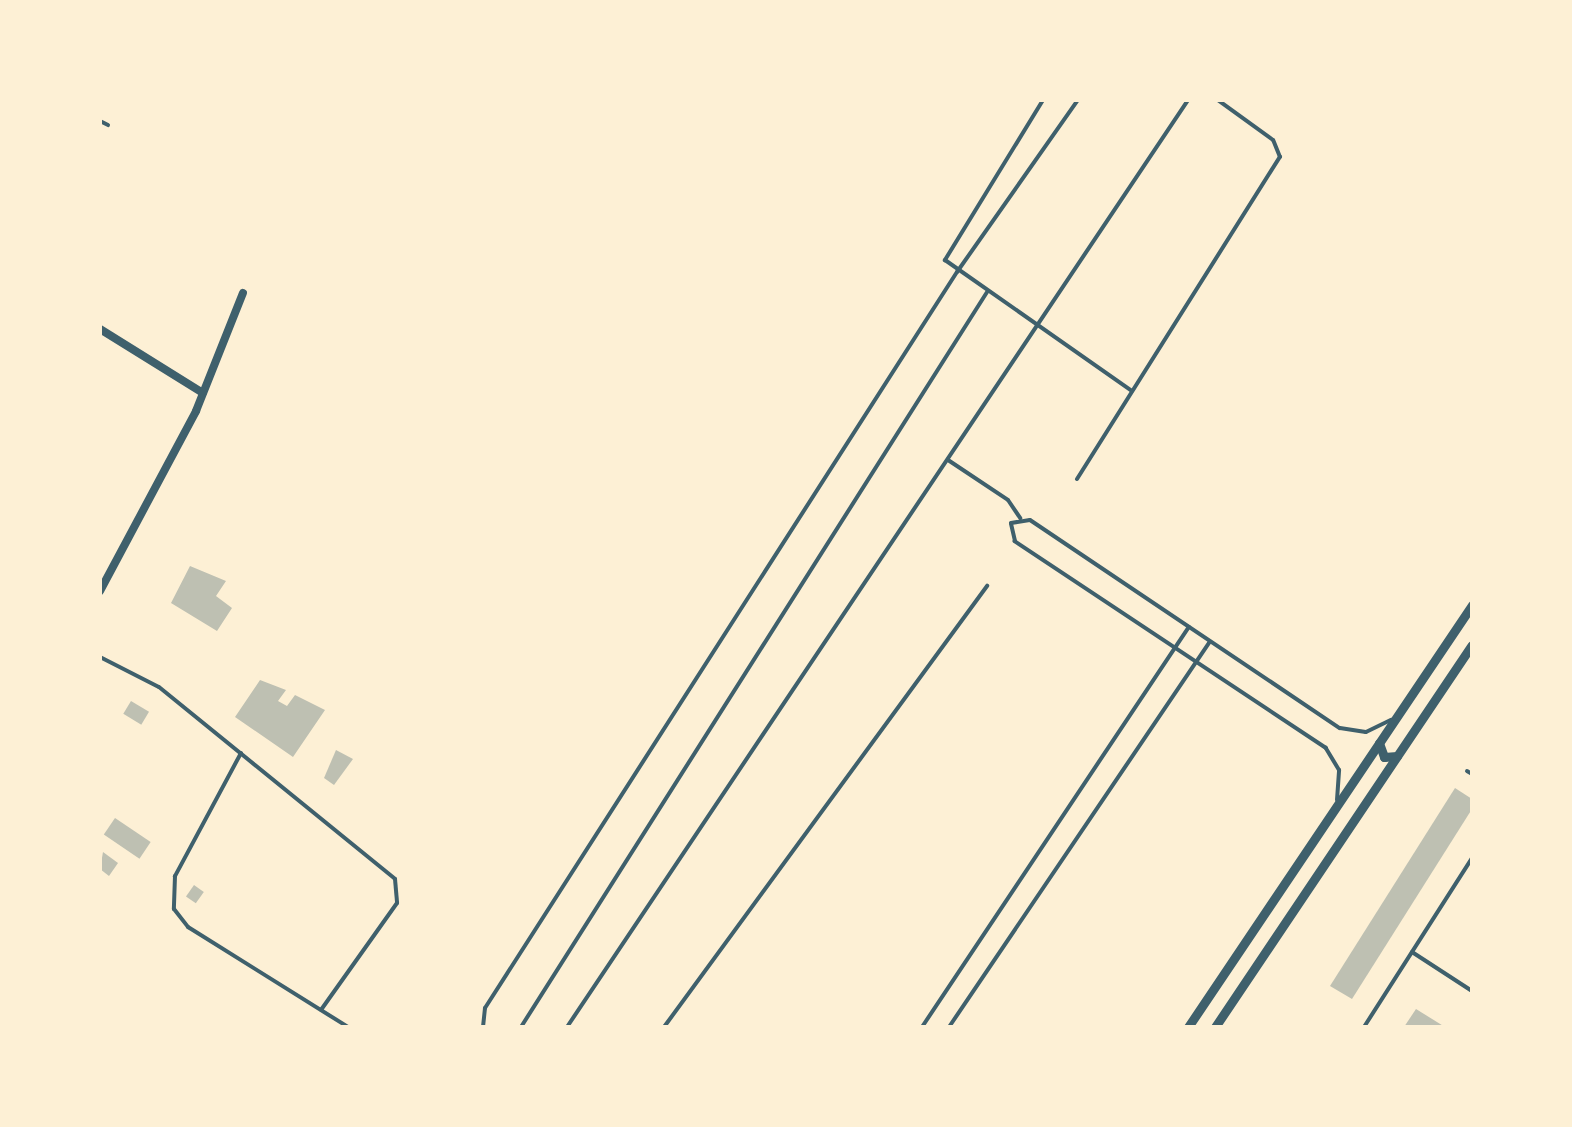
<!DOCTYPE html>
<html>
<head>
<meta charset="utf-8">
<style>
  body { margin:0 }
  #map { position:relative; width:1572px; height:1127px; overflow:hidden; background:#fdf0d5; font-family:Lato,sans-serif }
  div>[style] { position:absolute }
  [style*='--x'] { left:calc(var(--x)*1px); top:calc(var(--y)*1px); width:calc(var(--w)*1px); rotate:calc(var(--a)*1deg) }
  .building>* { inset:0; background:#bec0b2; transform-origin:0 0 }
  .service>* { height:4px; margin:-2px; padding:0 2px; transform-origin:2px; border-radius:2px; background:#3f606c }
  .minor>* { height:8px; margin:-4px; padding:0 4px; transform-origin:4px; border-radius:4px; background:#3f606c }
  .tertiary>* { height:9px; margin:-4.5px; padding:0 4.5px; transform-origin:4.5px; border-radius:4.5px; background:#3f606c }
  span { translate:-50% -50%; white-space:nowrap; text-align:center; line-height:1.15; -webkit-text-stroke:6px #fdf0d5; paint-order:stroke }
  .frame { position:absolute; inset:0; border:102px solid #fdf0d5; pointer-events:none }
</style>
</head>
<body>
<div id="map">
  <div class="building">
    <i style="clip-path:polygon(190px 566px,226px 581px,216px 596px,232px 608px,217px 631px,171px 603px)"></i>
    <i style="clip-path:polygon(260px 680px,286px 690px,278px 701px,287px 706px,295px 695px,325px 710px,293px 757px,235px 717px)"></i>
    <i style="left:131px;top:701px;width:21px;height:15px;rotate:31deg"></i>
    <i style="clip-path:polygon(336px 750px,353px 759px,334px 785px,324px 778px)"></i>
    <i style="clip-path:polygon(1455px 788px,1472px 799px,1472px 809px,1352px 999px,1330px 986px)"></i>
    <i style="left:115px;top:818px;width:43px;height:20px;rotate:34deg"></i>
    <i style="clip-path:polygon(103px 852px,118px 863px,109px 876px,100px 869px)"></i>
    <i style="left:194px;top:885px;width:12px;height:14px;rotate:35deg"></i>
    <i style="clip-path:polygon(1416px 1009px,1445px 1027px,1404px 1027px)"></i>
  </div>
  <div class="service">
    <i style="--x:1043;--y:100;--w:188;--a:121.5"></i>
    <i style="--x:945;--y:260;--w:228;--a:35"></i>
    <i style="--x:100;--y:121;--w:9;--a:27"></i>
    <i style="--x:948;--y:460;--w:72;--a:33.7"></i>
    <i style="--x:1008;--y:500;--w:22;--a:56"></i>
    <i style="--x:1077;--y:479;--w:381;--a:-57.8"></i>
    <i style="--x:1280;--y:157;--w:18;--a:-112"></i>
    <i style="--x:1273;--y:140;--w:68;--a:-144"></i>
    <i style="--x:100;--y:657;--w:66;--a:27"></i>
    <i style="--x:159;--y:687;--w:304;--a:39.1"></i>
    <i style="--x:395;--y:879;--w:24;--a:85"></i>
    <i style="--x:397;--y:903;--w:131;--a:125.4"></i>
    <i style="--x:241;--y:753;--w:140;--a:118.2"></i>
    <i style="--x:175;--y:876;--w:33;--a:92"></i>
    <i style="--x:174;--y:909;--w:23;--a:52"></i>
    <i style="--x:188;--y:927;--w:189;--a:32"></i>
    <i style="--x:1467;--y:771;--w:6;--a:31"></i>
    <i style="--x:1337;--y:800;--w:30;--a:-86"></i>
    <i style="--x:1339;--y:770;--w:26;--a:-121"></i>
    <i style="--x:1326;--y:748;--w:374;--a:-146.4"></i>
    <i style="--x:1015;--y:541;--w:18;--a:-103"></i>
    <i style="--x:1011;--y:523;--w:19;--a:-9"></i>
    <i style="--x:1030;--y:520;--w:373;--a:33.9"></i>
    <i style="--x:1340;--y:728;--w:26;--a:9"></i>
    <i style="--x:1366;--y:732;--w:28;--a:-26"></i>
    <i style="--x:1412;--y:952;--w:72;--a:33"></i>
    <i style="--x:483;--y:1027;--w:19;--a:-84"></i>
    <i style="--x:485;--y:1008;--w:874;--a:-57.33"></i>
    <i style="--x:957;--y:272;--w:210;--a:-54.9"></i>
    <i style="--x:521;--y:1027;--w:870;--a:-57.62"></i>
    <i style="--x:567;--y:1027;--w:1116;--a:-56.18"></i>
    <i style="--x:664;--y:1027;--w:547;--a:-53.78"></i>
    <i style="--x:922;--y:1027;--w:481;--a:-56.3"></i>
    <i style="--x:949;--y:1027;--w:465;--a:-55.9"></i>
    <i style="--x:1364;--y:1027;--w:201;--a:-57.4"></i>
  </div>
  <div class="minor">
    <i style="--x:100;--y:329;--w:121;--a:31.9"></i>
    <i style="--x:100;--y:591;--w:204;--a:-61.9"></i>
    <i style="--x:196;--y:411;--w:127;--a:-68.3"></i>
  </div>
  <div class="tertiary">
    <i style="--x:1379;--y:743;--w:15;--a:70"></i>
    <i style="--x:1384;--y:757;--w:13;--a:-4"></i>
    <i style="--x:1188;--y:1027;--w:509;--a:-56.06"></i>
    <i style="--x:1215;--y:1027;--w:460;--a:-56.1"></i>
  </div>
  <div class="frame"></div>
</div>
</body>
</html>
